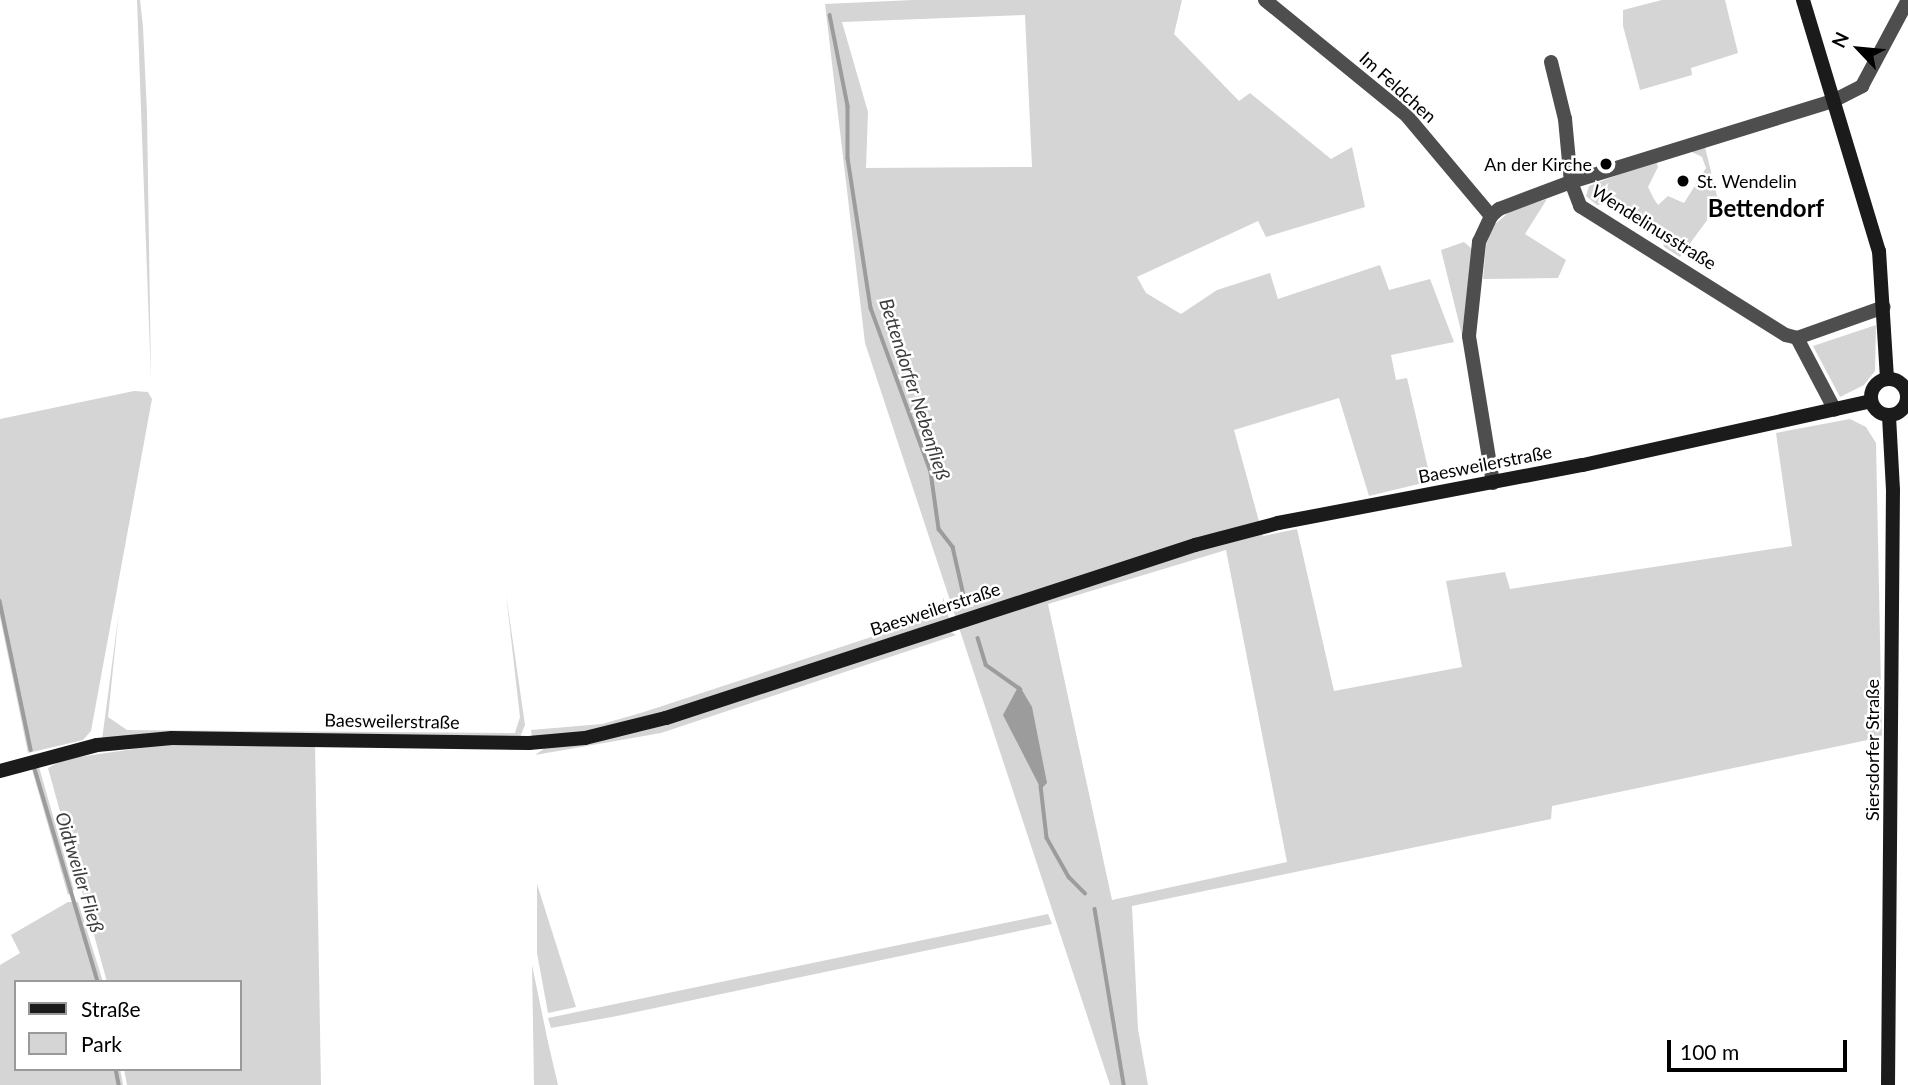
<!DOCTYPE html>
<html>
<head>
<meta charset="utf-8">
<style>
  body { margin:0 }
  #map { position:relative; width:1908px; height:1085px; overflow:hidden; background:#fff; font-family:Lato,sans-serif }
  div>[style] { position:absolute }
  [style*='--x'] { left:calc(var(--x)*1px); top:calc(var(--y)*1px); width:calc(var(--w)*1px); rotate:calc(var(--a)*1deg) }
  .green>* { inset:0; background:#d5d5d5 }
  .water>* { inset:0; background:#9c9c9c }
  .stream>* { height:3.5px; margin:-1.75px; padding:0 1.75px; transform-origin:1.75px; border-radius:1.75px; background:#9c9c9c }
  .street>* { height:14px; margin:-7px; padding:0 7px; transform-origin:7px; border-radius:7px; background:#4e4e4e }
  .secondary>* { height:14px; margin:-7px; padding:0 7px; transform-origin:7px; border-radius:7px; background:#1b1b1b }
  .secondary>.ring { margin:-7px; padding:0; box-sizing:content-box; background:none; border:14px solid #1b1b1b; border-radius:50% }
  .dots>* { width:19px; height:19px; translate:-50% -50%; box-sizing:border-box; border:4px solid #fff; border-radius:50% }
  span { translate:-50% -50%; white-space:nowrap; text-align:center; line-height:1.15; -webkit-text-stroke:5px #fff; paint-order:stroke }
  .street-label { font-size:18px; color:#000 }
  .poi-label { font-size:18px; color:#000 }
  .right { translate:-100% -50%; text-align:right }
  .left { translate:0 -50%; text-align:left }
  .water-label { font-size:19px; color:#3d3d3d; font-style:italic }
  .district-label { font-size:24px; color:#000; font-weight:700 }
  .legend { position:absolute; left:14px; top:980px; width:228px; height:91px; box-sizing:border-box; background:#fff; border:2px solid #999; margin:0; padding:9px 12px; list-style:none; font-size:21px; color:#000 }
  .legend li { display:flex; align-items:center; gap:14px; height:35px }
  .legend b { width:35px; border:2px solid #999 }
  .north { position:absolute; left:1824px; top:14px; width:70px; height:70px; -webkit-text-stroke:5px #fff; paint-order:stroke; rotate:296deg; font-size:19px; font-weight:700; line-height:28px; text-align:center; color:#000 }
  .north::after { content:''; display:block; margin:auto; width:24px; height:32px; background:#000; clip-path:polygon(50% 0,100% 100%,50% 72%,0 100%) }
  .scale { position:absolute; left:1667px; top:1040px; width:180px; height:32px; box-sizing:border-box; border:4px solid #000; border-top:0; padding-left:9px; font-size:21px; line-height:24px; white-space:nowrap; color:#000; -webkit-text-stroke:5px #fff; paint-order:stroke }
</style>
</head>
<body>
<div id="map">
  <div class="green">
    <i style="clip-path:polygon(137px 0,140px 0,143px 27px,147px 113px,151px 380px)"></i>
    <i style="clip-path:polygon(evenodd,913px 0,1182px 0,1174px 34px,1239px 101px,1250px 93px,1331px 159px,1352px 147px,1365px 207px,1266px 237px,1258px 221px,1137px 277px,1146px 293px,1181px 314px,1217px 290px,1270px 273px,1278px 299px,1380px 265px,1389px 290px,1430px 279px,1454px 342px,1391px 355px,1396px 380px,1407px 378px,1431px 481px,1369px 496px,1339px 398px,1234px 430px,1263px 536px,1297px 529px,1334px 691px,1462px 667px,1446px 581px,1505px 572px,1510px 589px,1792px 546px,1776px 433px,1850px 419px,1866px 427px,1876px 443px,1882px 737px,1552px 806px,1551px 819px,1132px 906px,1138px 1029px,1148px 1085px,1110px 1085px,865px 343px,825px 4px,913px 0,1025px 15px,1032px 167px,866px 168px,868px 112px,842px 22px,1025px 15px,913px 0,1226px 550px,1287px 862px,1112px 900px,1048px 604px,1226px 550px)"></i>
    <i style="clip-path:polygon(1662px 0,1725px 0,1738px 53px,1691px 68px,1692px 75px,1640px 90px,1623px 26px,1623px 10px)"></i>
    <i style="clip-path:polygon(1705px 147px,1719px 204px,1680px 257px,1664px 247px,1661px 235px,1608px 203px,1597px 205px,1586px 196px,1589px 186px,1656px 160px,1658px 167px,1648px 187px,1654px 199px,1658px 205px,1668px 196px,1684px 203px,1706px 168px,1702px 157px,1690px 151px)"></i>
    <i style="clip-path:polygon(1547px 199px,1525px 234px,1566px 260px,1558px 278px,1483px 279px,1486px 245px,1494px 225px,1509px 212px)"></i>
    <i style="clip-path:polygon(1464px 242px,1472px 249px,1462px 335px,1441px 250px)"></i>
    <i style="clip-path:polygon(1876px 325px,1875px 371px,1864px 385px,1840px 397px,1813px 346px)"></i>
    <i style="clip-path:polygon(134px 391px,148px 392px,152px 399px,91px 731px,83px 740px,28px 753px,0 617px,0 419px)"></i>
    <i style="clip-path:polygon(506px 594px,525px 725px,520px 737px,102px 740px,119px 611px,108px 717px,127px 730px,515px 733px,520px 717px)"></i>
    <i style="clip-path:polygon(943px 597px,949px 618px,875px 643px,651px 716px,574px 734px,532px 737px,531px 730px,602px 724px,644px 712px,935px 616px,942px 613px)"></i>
    <i style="clip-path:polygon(949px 631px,956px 635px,661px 733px,535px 755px,545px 748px,643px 731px)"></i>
    <i style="clip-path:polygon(176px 743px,315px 744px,321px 1085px,127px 1085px,124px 1069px,240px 1069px,240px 982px,107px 982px,48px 768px,64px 759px)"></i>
    <i style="clip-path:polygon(39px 767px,74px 890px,68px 895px,33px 773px,32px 768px)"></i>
    <i style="clip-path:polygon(537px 884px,576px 1007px,548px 1013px,537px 953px)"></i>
    <i style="clip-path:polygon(68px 902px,78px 902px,103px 982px,16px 982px,16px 1069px,120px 1069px,123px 1085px,0 1085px,0 965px,20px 953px,11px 935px)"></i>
    <i style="clip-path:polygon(1048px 914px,1052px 924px,617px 1016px,551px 1028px,548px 1018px)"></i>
    <i style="clip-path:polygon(532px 965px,548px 1042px,558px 1085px,534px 1085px)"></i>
  </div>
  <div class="water">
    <i style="clip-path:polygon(1019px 685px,1032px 707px,1047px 783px,1041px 789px,1003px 715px)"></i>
  </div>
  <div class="stream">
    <i style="--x:830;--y:15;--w:93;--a:78.8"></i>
    <i style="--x:848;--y:106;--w:52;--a:90"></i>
    <i style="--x:848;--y:158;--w:152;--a:81.3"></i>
    <i style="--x:871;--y:308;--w:175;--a:69.9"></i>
    <i style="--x:931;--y:472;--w:58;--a:82"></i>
    <i style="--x:939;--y:529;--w:23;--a:52"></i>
    <i style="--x:953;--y:547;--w:54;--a:77.2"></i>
    <i style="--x:0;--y:601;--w:152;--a:78.2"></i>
    <i style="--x:978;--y:638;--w:28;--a:73"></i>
    <i style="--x:986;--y:665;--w:42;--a:35.2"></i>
    <i style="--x:35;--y:769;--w:222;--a:73.5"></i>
    <i style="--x:1041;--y:786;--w:52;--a:83.4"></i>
    <i style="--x:1047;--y:838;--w:45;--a:60.6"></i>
    <i style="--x:1069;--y:877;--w:23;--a:45"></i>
    <i style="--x:1095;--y:909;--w:178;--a:80.6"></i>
    <i style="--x:116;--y:1069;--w:16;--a:79"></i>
  </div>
  <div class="street">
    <i style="--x:1265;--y:0;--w:183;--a:39.2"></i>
    <i style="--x:1407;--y:116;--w:131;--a:50"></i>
    <i style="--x:1551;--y:62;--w:59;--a:76.2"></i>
    <i style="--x:1565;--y:119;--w:63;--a:84.6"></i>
    <i style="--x:1571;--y:182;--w:26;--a:69"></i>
    <i style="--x:1580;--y:206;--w:243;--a:32.1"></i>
    <i style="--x:1786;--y:335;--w:11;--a:15"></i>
    <i style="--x:1797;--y:338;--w:92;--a:-19.6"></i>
    <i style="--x:1797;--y:338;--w:81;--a:62.2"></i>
    <i style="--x:1493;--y:483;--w:149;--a:-99.3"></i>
    <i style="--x:1469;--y:336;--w:95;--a:-83.9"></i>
    <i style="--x:1479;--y:242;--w:29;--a:-65"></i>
    <i style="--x:1491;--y:216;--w:11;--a:-41"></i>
    <i style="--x:1499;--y:209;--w:77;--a:-20.6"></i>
    <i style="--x:1571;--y:182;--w:274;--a:-17.2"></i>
    <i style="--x:1833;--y:101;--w:33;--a:-27"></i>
    <i style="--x:1862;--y:86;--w:98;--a:-61.9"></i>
  </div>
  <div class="secondary">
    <i style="--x:1803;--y:0;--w:262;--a:73.2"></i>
    <i style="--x:1879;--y:251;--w:128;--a:86.4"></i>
    <i class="ring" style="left:1871px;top:379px;width:22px;height:22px"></i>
    <i style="--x:0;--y:771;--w:100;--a:-15"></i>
    <i style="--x:97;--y:745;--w:75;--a:-5.3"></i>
    <i style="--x:172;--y:738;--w:357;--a:0.8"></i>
    <i style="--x:529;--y:743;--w:56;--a:-5.1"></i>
    <i style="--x:585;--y:738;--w:83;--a:-13.9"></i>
    <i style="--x:666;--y:718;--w:557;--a:-18.11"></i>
    <i style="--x:1195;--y:545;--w:86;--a:-14.8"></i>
    <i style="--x:1278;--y:523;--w:310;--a:-10.8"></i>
    <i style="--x:1583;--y:465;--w:295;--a:-12.5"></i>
    <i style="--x:1888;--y:1085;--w:595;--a:-89.52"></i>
    <i style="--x:1893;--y:490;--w:74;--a:-93.1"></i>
  </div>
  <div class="dots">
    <i style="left:1606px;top:164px;background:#000"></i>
    <i style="left:1683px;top:181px;background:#000"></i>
  </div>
  <div class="street-label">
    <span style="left:1398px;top:87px;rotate:42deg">Im Feldchen</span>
    <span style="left:1654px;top:227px;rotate:32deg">Wendelinusstraße</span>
    <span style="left:1485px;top:464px;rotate:-11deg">Baesweilerstraße</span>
    <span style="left:935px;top:609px;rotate:-18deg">Baesweilerstraße</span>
    <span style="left:392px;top:721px;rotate:1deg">Baesweilerstraße</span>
    <span style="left:1872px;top:750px;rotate:-90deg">Siersdorfer Straße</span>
  </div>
  <div class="poi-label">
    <span class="right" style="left:1592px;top:164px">An der Kirche</span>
    <span class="left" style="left:1697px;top:181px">St. Wendelin</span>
  </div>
  <div class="water-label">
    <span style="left:915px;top:389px;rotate:72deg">Bettendorfer Nebenfließ</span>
    <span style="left:80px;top:872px;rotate:73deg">Oidtweiler Fließ</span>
  </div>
  <div class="district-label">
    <span style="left:1766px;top:208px">Bettendorf</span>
  </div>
  <ul class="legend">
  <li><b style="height:9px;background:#1b1b1b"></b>Straße</li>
  <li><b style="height:19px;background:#d5d5d5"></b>Park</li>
  </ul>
  <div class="north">N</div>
  <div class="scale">100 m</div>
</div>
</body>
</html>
